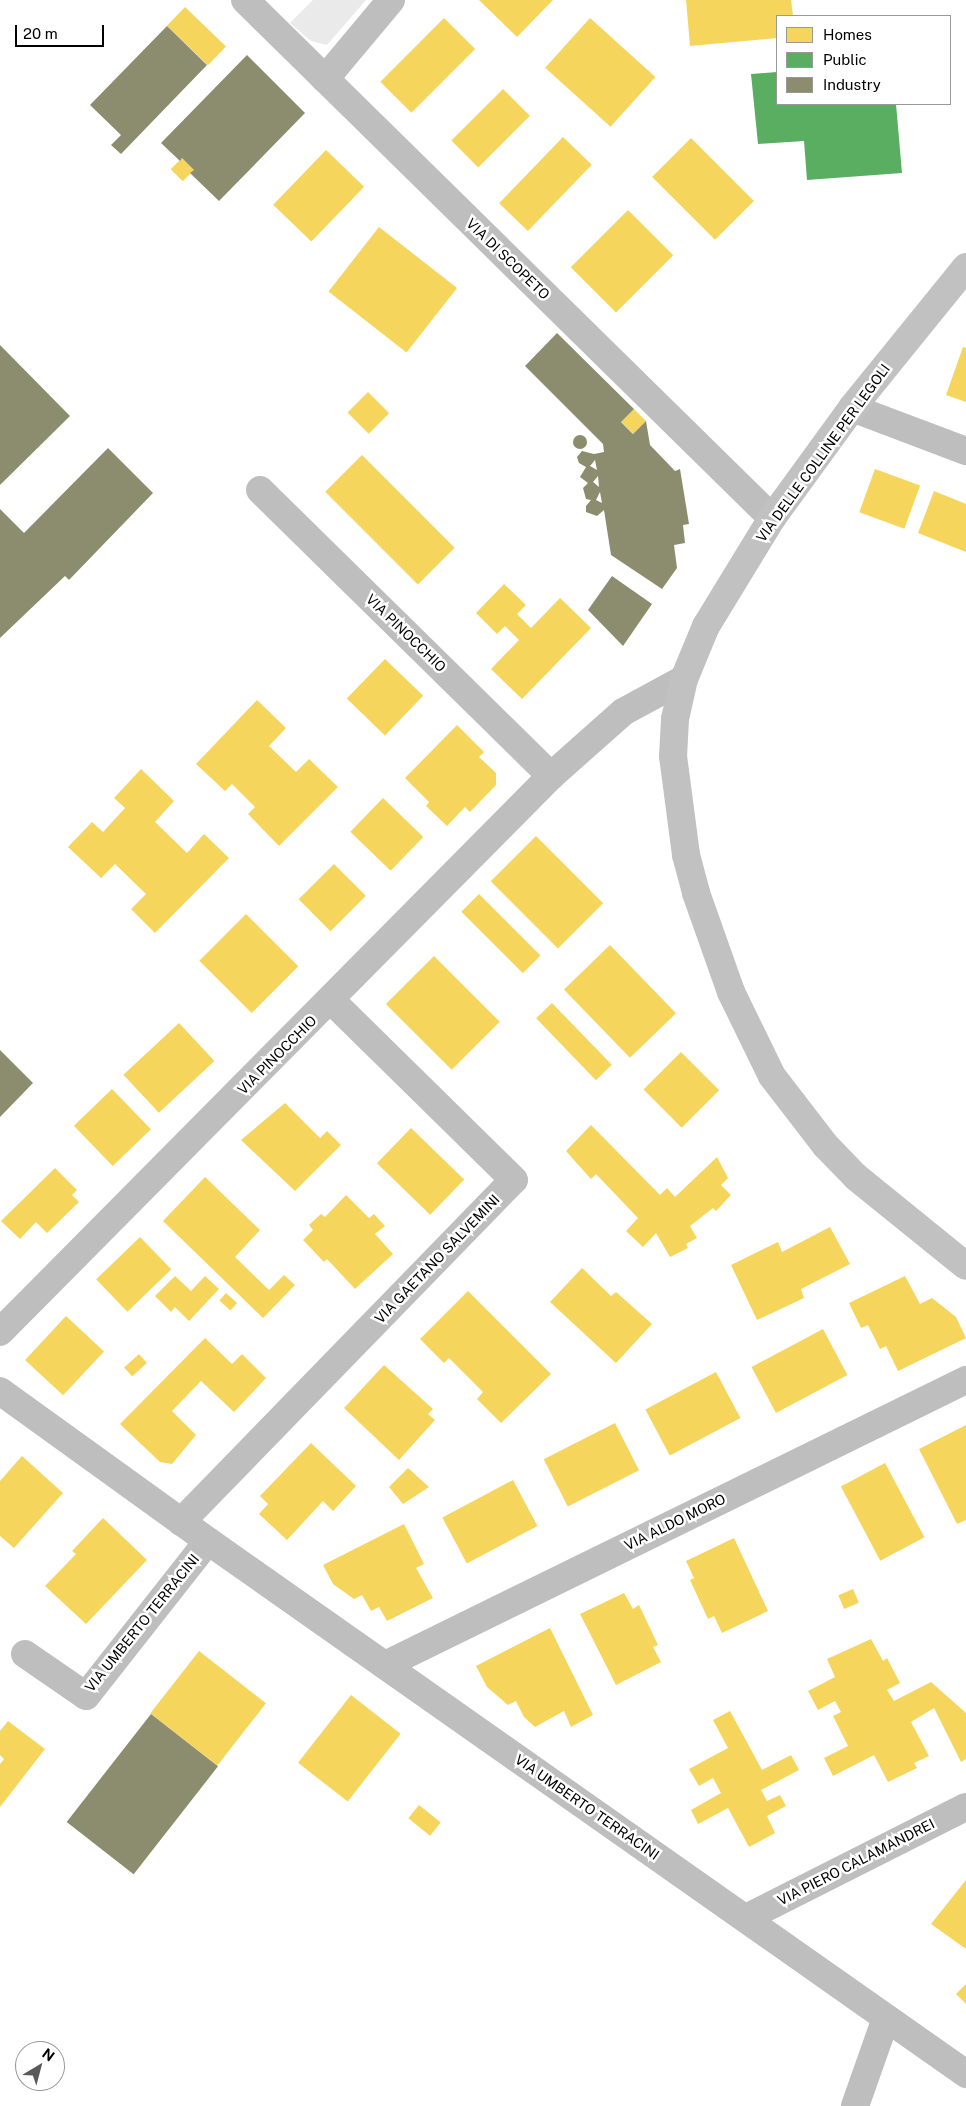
<!DOCTYPE html>
<html>
<head>
<meta charset="utf-8">
<style>
  body { margin:0 }
  #map { position:relative; width:966px; height:2106px; overflow:hidden; background:#fff; font-family:"Public Sans",sans-serif }
  div>[style] { position:absolute }
  [style*='--x'] { left:calc(var(--x)*1px); top:calc(var(--y)*1px); width:calc(var(--w)*1px); rotate:calc(var(--a)*1deg) }
  .green>* { inset:0; background:#eaeaea }
  .homes>* { inset:0; background:#f6d55c; transform-origin:0 0 }
  .public>* { inset:0; background:#5aae61 }
  .industry>* { inset:0; background:#8c8c6e; transform-origin:0 0 }
  .round { border-radius:50% }
  .street>* { height:28px; margin:-14px; padding:0 14px; transform-origin:14px; border-radius:14px; background:#bebebe }
  .secondary>* { height:28px; margin:-14px; padding:0 14px; transform-origin:14px; border-radius:14px; background:#c1c1c1 }
  span { translate:-50% -50%; white-space:nowrap; text-align:center; line-height:1.15; -webkit-text-stroke:5px #fff; paint-order:stroke }
  .street-label { font-size:14px; color:#000 }
  .legend { position:absolute; left:776px; top:15px; width:175px; height:90px; box-sizing:border-box; background:#fff; border:1px solid #999; margin:0; padding:6px 9px; list-style:none; font-size:15px; color:#000 }
  .legend li { display:flex; align-items:center; gap:10px; height:25px }
  .legend b { width:25px; border:1px solid #999 }
  .north { position:absolute; left:15px; top:2041px; width:50px; height:50px; box-sizing:border-box; background:#fff; border:1px solid #999; border-radius:50%; rotate:37deg; font-size:14px; font-weight:700; line-height:20px; text-align:center; color:#000 }
  .north::after { content:''; display:block; margin:auto; width:18px; height:22px; background:#595959; clip-path:polygon(50% 0,100% 100%,50% 72%,0 100%) }
  .scale { position:absolute; left:15px; top:25px; width:89px; height:22px; box-sizing:border-box; border:2px solid #000; border-top:0; padding-left:6px; font-size:15px; line-height:18px; white-space:nowrap; color:#000; -webkit-text-stroke:4px #fff; paint-order:stroke }
</style>
</head>
<body>
<div id="map">
  <div class="green">
    <i style="clip-path:polygon(313px 0,366px 0,327px 45px,311px 41px,290px 23px)"></i>
  </div>
  <div class="homes">
    <i style="clip-path:polygon(479px 0,553px 0,517px 37px)"></i>
    <i style="clip-path:polygon(686px 0,791px 0,793px 16px,777px 16px,777px 38px,690px 46px)"></i>
    <i style="left:185px;top:7px;width:57px;height:26px;rotate:44deg"></i>
    <i style="left:444px;top:18px;width:44px;height:90px;rotate:45deg"></i>
    <i style="left:590px;top:18px;width:88px;height:67px;rotate:42deg"></i>
    <i style="left:503px;top:89px;width:38px;height:73px;rotate:45deg"></i>
    <i style="left:563px;top:137px;width:40px;height:92px;rotate:44deg"></i>
    <i style="left:691px;top:138px;width:89px;height:55px;rotate:45deg"></i>
    <i style="left:326px;top:150px;width:53px;height:76px;rotate:44deg"></i>
    <i style="left:182px;top:158px;width:17px;height:16px;rotate:45deg"></i>
    <i style="left:628px;top:210px;width:64px;height:81px;rotate:45deg"></i>
    <i style="left:379px;top:227px;width:99px;height:82px;rotate:38deg"></i>
    <i style="clip-path:polygon(963px 347px,966px 348px,966px 402px,946px 395px)"></i>
    <i style="left:368px;top:392px;width:30px;height:29px;rotate:45deg"></i>
    <i style="left:634px;top:409px;width:17px;height:18px;rotate:45deg"></i>
    <i style="left:362px;top:455px;width:131px;height:52px;rotate:45deg"></i>
    <i style="left:875px;top:469px;width:48px;height:46px;rotate:20deg"></i>
    <i style="clip-path:polygon(934px 491px,966px 504px,966px 552px,918px 533px)"></i>
    <i style="clip-path:polygon(504px 584px,526px 605px,517px 614px,531px 628px,560px 598px,591px 628px,522px 699px,491px 669px,519px 640px,505px 626px,497px 634px,476px 613px)"></i>
    <i style="left:385px;top:659px;width:53px;height:55px;rotate:44deg"></i>
    <i style="clip-path:polygon(257px 700px,286px 728px,269px 746px,296px 772px,309px 759px,338px 787px,279px 846px,248px 814px,255px 807px,232px 784px,225px 791px,196px 764px)"></i>
    <i style="clip-path:polygon(457px 725px,484px 752px,479px 757px,496px 773px,496px 785px,470px 812px,465px 807px,447px 826px,426px 806px,429px 802px,405px 778px)"></i>
    <i style="clip-path:polygon(141px 769px,174px 801px,155px 822px,187px 853px,204px 834px,229px 858px,155px 933px,131px 909px,146px 894px,115px 864px,101px 878px,68px 847px,92px 822px,103px 832px,125px 808px,114px 798px)"></i>
    <i style="left:383px;top:798px;width:56px;height:47px;rotate:44deg"></i>
    <i style="left:536px;top:836px;width:95px;height:64px;rotate:45deg"></i>
    <i style="left:334px;top:864px;width:45px;height:50px;rotate:45deg"></i>
    <i style="left:479px;top:894px;width:87px;height:25px;rotate:45deg"></i>
    <i style="left:246px;top:914px;width:74px;height:66px;rotate:45deg"></i>
    <i style="left:610px;top:945px;width:95px;height:64px;rotate:46deg"></i>
    <i style="left:434px;top:956px;width:93px;height:68px;rotate:45deg"></i>
    <i style="left:552px;top:1003px;width:86px;height:22px;rotate:46deg"></i>
    <i style="left:179px;top:1023px;width:52px;height:76px;rotate:47deg"></i>
    <i style="left:681px;top:1052px;width:54px;height:53px;rotate:45deg"></i>
    <i style="left:112px;top:1089px;width:56px;height:53px;rotate:46deg"></i>
    <i style="clip-path:polygon(285px 1103px,320px 1138px,327px 1131px,341px 1145px,295px 1191px,241px 1140px)"></i>
    <i style="clip-path:polygon(591px 1125px,660px 1195px,667px 1188px,675px 1197px,717px 1157px,728px 1178px,721px 1185px,731px 1195px,716px 1211px,713px 1208px,690px 1226px,697px 1238px,686px 1244px,688px 1248px,670px 1257px,656px 1233px,643px 1247px,626px 1231px,638px 1218px,596px 1174px,591px 1179px,566px 1151px)"></i>
    <i style="left:411px;top:1128px;width:74px;height:49px;rotate:44deg"></i>
    <i style="clip-path:polygon(55px 1168px,77px 1190px,72px 1195px,79px 1202px,47px 1233px,36px 1222px,20px 1239px,1px 1221px)"></i>
    <i style="clip-path:polygon(205px 1177px,260px 1230px,235px 1257px,269px 1290px,284px 1275px,295px 1285px,263px 1318px,163px 1221px)"></i>
    <i style="clip-path:polygon(346px 1195px,369px 1218px,374px 1214px,385px 1226px,375px 1234px,393px 1254px,355px 1289px,327px 1259px,324px 1262px,303px 1240px,313px 1230px,309px 1225px,321px 1214px,325px 1217px)"></i>
    <i style="clip-path:polygon(830px 1227px,850px 1264px,801px 1289px,804px 1298px,757px 1320px,731px 1265px,778px 1242px,782px 1252px)"></i>
    <i style="left:140px;top:1237px;width:45px;height:61px;rotate:46deg"></i>
    <i style="clip-path:polygon(582px 1268px,611px 1296px,616px 1292px,652px 1324px,616px 1363px,550px 1302px)"></i>
    <i style="clip-path:polygon(175px 1276px,191px 1291px,205px 1276px,219px 1289px,189px 1321px,175px 1307px,171px 1312px,155px 1296px)"></i>
    <i style="clip-path:polygon(905px 1276px,920px 1304px,932px 1298px,956px 1317px,966px 1338px,898px 1371px,886px 1346px,880px 1349px,868px 1325px,861px 1328px,849px 1303px)"></i>
    <i style="clip-path:polygon(468px 1291px,551px 1374px,501px 1423px,477px 1399px,483px 1392px,449px 1358px,444px 1363px,420px 1339px)"></i>
    <i style="left:226px;top:1293px;width:15px;height:10px;rotate:42deg"></i>
    <i style="left:66px;top:1316px;width:52px;height:60px;rotate:43deg"></i>
    <i style="left:823px;top:1329px;width:52px;height:81px;rotate:62deg"></i>
    <i style="clip-path:polygon(205px 1338px,232px 1364px,242px 1354px,266px 1378px,234px 1412px,201px 1381px,172px 1411px,196px 1435px,172px 1464px,160px 1462px,120px 1424px)"></i>
    <i style="left:139px;top:1354px;width:12px;height:20px;rotate:48deg"></i>
    <i style="clip-path:polygon(384px 1365px,433px 1409px,428px 1414px,435px 1420px,399px 1460px,344px 1408px)"></i>
    <i style="left:716px;top:1372px;width:52px;height:80px;rotate:62deg"></i>
    <i style="left:615px;top:1423px;width:53px;height:80px;rotate:63deg"></i>
    <i style="clip-path:polygon(966px 1425px,966px 1520px,957px 1524px,919px 1449px)"></i>
    <i style="clip-path:polygon(311px 1443px,356px 1486px,333px 1511px,323px 1501px,287px 1540px,259px 1514px,268px 1504px,260px 1496px)"></i>
    <i style="clip-path:polygon(22px 1456px,63px 1493px,14px 1548px,0 1536px,0 1481px)"></i>
    <i style="left:885px;top:1463px;width:84px;height:50px;rotate:62deg"></i>
    <i style="clip-path:polygon(408px 1468px,429px 1487px,403px 1504px,389px 1487px)"></i>
    <i style="left:513px;top:1480px;width:52px;height:80px;rotate:62deg"></i>
    <i style="clip-path:polygon(103px 1518px,147px 1560px,86px 1624px,45px 1586px,76px 1554px,72px 1551px)"></i>
    <i style="clip-path:polygon(404px 1524px,424px 1564px,416px 1568px,433px 1598px,387px 1621px,379px 1607px,371px 1611px,362px 1595px,354px 1599px,333px 1584px,323px 1565px)"></i>
    <i style="clip-path:polygon(734px 1538px,768px 1611px,722px 1633px,714px 1616px,708px 1619px,690px 1580px,694px 1578px,686px 1561px)"></i>
    <i style="left:853px;top:1589px;width:15px;height:16px;rotate:67deg"></i>
    <i style="clip-path:polygon(624px 1593px,633px 1609px,639px 1605px,658px 1645px,653px 1647px,661px 1662px,616px 1685px,580px 1614px)"></i>
    <i style="clip-path:polygon(550px 1628px,593px 1715px,571px 1727px,564px 1711px,535px 1727px,524px 1717px,516px 1701px,508px 1705px,487px 1687px,476px 1666px)"></i>
    <i style="clip-path:polygon(871px 1639px,883px 1661px,887px 1658px,900px 1683px,887px 1690px,894px 1701px,931px 1682px,966px 1713px,966px 1759px,961px 1762px,934px 1708px,911px 1722px,929px 1756px,914px 1763px,917px 1768px,888px 1782px,874px 1755px,833px 1776px,824px 1758px,848px 1746px,833px 1716px,841px 1712px,835px 1701px,818px 1710px,808px 1691px,835px 1677px,827px 1659px)"></i>
    <i style="left:199px;top:1651px;width:85px;height:79px;rotate:38deg"></i>
    <i style="left:351px;top:1695px;width:63px;height:86px;rotate:38deg"></i>
    <i style="clip-path:polygon(730px 1711px,762px 1770px,791px 1755px,799px 1770px,761px 1790px,767px 1801px,780px 1795px,786px 1806px,767px 1816px,775px 1833px,749px 1847px,728px 1808px,698px 1824px,691px 1810px,721px 1793px,713px 1778px,699px 1786px,689px 1769px,728px 1748px,713px 1720px)"></i>
    <i style="clip-path:polygon(8px 1721px,45px 1749px,0 1807px,0 1764px,4px 1759px,0 1755px,0 1731px)"></i>
    <i style="left:419px;top:1805px;width:28px;height:17px;rotate:39deg"></i>
    <i style="clip-path:polygon(966px 1880px,966px 1949px,931px 1924px)"></i>
    <i style="clip-path:polygon(966px 1984px,966px 2004px,956px 1994px)"></i>
  </div>
  <div class="public">
    <i style="clip-path:polygon(777px 72px,777px 104px,896px 104px,902px 173px,807px 180px,804px 141px,758px 144px,751px 74px)"></i>
  </div>
  <div class="industry">
    <i style="clip-path:polygon(167px 26px,207px 65px,121px 154px,111px 145px,121px 135px,90px 105px)"></i>
    <i style="clip-path:polygon(247px 55px,305px 113px,219px 201px,190px 173px,194px 170px,182px 158px,180px 161px,161px 143px)"></i>
    <i style="clip-path:polygon(evenodd,557px 333px,634px 409px,621px 422px,633px 434px,646px 421px,650px 445px,675px 471px,680px 469px,689px 524px,683px 525px,685px 543px,674px 545px,677px 568px,662px 589px,611px 555px,604px 510px,597px 516px,586px 512px,586px 506px,591px 500px,586px 499px,583px 488px,588px 483px,580px 477px,586px 467px,579px 463px,577px 457px,582px 451px,594px 454px,604px 452px,603px 444px,525px 366px,557px 333px,595px 460px,597px 470px,590px 466px,595px 460px,557px 333px,598px 476px,599px 487px,593px 482px,598px 476px,557px 333px,600px 492px,602px 503px,596px 500px,600px 492px)"></i>
    <i style="clip-path:polygon(0 345px,70px 416px,0 485px)"></i>
    <i class="round" style="left:573px;top:435px;width:14px;height:14px"></i>
    <i style="clip-path:polygon(108px 448px,153px 493px,69px 580px,65px 576px,0 638px,0 509px,24px 533px)"></i>
    <i style="clip-path:polygon(612px 576px,652px 604px,623px 646px,588px 610px)"></i>
    <i style="clip-path:polygon(0 1050px,33px 1083px,0 1117px)"></i>
    <i style="left:151px;top:1714px;width:85px;height:137px;rotate:38deg"></i>
  </div>
  <div class="street">
    <i style="--x:245;--y:0;--w:739;--a:44.51"></i>
    <i style="--x:325;--y:79;--w:103;--a:-50.1"></i>
    <i style="--x:852;--y:408;--w:122;--a:20.7"></i>
    <i style="--x:260;--y:490;--w:408;--a:44.5"></i>
    <i style="--x:0;--y:1332;--w:783;--a:-45.26"></i>
    <i style="--x:551;--y:776;--w:96;--a:-41.6"></i>
    <i style="--x:623;--y:712;--w:69;--a:-28.4"></i>
    <i style="--x:0;--y:1391;--w:256;--a:35.8"></i>
    <i style="--x:208;--y:1541;--w:927;--a:35.11"></i>
    <i style="--x:181;--y:1522;--w:477;--a:-45.8"></i>
    <i style="--x:514;--y:1180;--w:255;--a:-135.5"></i>
    <i style="--x:25;--y:1654;--w:74;--a:34.5"></i>
    <i style="--x:86;--y:1696;--w:197;--a:-51.8"></i>
    <i style="--x:385;--y:1665;--w:647;--a:-26.13"></i>
    <i style="--x:746;--y:1918;--w:246;--a:-26.8"></i>
    <i style="--x:855;--y:2106;--w:93;--a:-70.6"></i>
  </div>
  <div class="secondary">
    <i style="--x:966;--y:267;--w:181;--a:129"></i>
    <i style="--x:852;--y:408;--w:136;--a:126"></i>
    <i style="--x:772;--y:518;--w:127;--a:121.4"></i>
    <i style="--x:706;--y:626;--w:57;--a:112.5"></i>
    <i style="--x:684;--y:679;--w:41;--a:102.7"></i>
    <i style="--x:675;--y:719;--w:37;--a:93"></i>
    <i style="--x:673;--y:756;--w:100;--a:82.5"></i>
    <i style="--x:686;--y:855;--w:39;--a:75"></i>
    <i style="--x:696;--y:893;--w:105;--a:70.5"></i>
    <i style="--x:731;--y:992;--w:93;--a:64"></i>
    <i style="--x:772;--y:1076;--w:88;--a:52.4"></i>
    <i style="--x:826;--y:1146;--w:43;--a:45.9"></i>
    <i style="--x:856;--y:1177;--w:141;--a:39"></i>
  </div>
  <div class="street-label">
    <span style="left:508px;top:259px;rotate:44deg">VIA DI SCOPETO</span>
    <span style="left:823px;top:453px;rotate:-54deg">VIA DELLE COLLINE PER LEGOLI</span>
    <span style="left:406px;top:633px;rotate:44deg">VIA PINOCCHIO</span>
    <span style="left:277px;top:1055px;rotate:-45deg">VIA PINOCCHIO</span>
    <span style="left:437px;top:1259px;rotate:-46deg">VIA GAETANO SALVEMINI</span>
    <span style="left:675px;top:1522px;rotate:-26deg">VIA ALDO MORO</span>
    <span style="left:142px;top:1623px;rotate:-51deg">VIA UMBERTO TERRACINI</span>
    <span style="left:587px;top:1807px;rotate:35deg">VIA UMBERTO TERRACINI</span>
    <span style="left:856px;top:1862px;rotate:-27deg">VIA PIERO CALAMANDREI</span>
  </div>
  <ul class="legend">
  <li><b style="height:14px;background:#f6d55c"></b>Homes</li>
  <li><b style="height:14px;background:#5aae61"></b>Public</li>
  <li><b style="height:14px;background:#8c8c6e"></b>Industry</li>
  </ul>
  <div class="north">N</div>
  <div class="scale">20 m</div>
</div>
</body>
</html>
